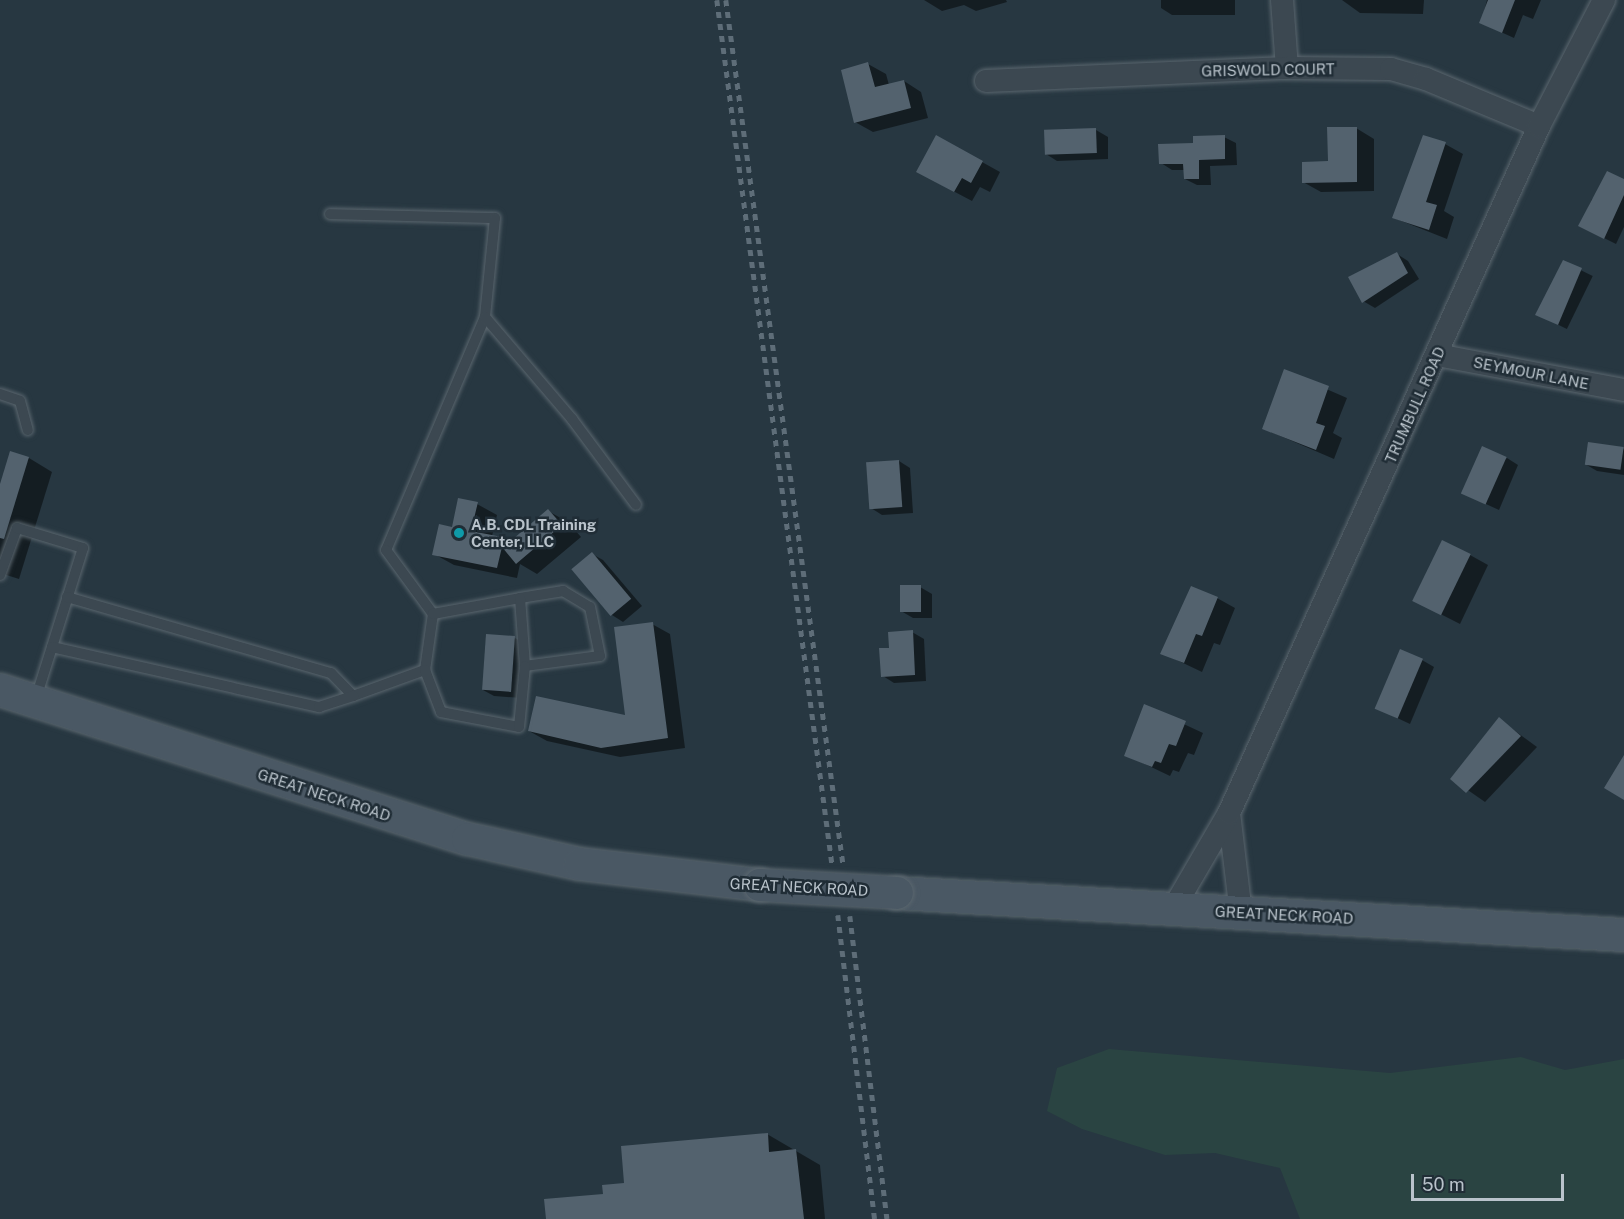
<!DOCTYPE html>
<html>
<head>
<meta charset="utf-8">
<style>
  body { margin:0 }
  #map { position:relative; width:1624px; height:1219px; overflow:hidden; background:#273741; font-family:"Public Sans",sans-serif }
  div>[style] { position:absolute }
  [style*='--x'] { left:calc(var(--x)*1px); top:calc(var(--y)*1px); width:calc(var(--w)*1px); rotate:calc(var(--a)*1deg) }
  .green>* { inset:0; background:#2a4442 }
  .shadow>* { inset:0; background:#0007; transform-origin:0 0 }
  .building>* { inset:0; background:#53626e; transform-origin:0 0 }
  .roads { filter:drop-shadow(0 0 2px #5a666e) drop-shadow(0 0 2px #5a666e) }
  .lane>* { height:10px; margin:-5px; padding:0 5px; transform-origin:5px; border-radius:5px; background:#3c4851 }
  .street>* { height:22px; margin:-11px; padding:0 11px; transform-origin:11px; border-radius:11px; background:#3c4851 }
  .secondary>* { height:32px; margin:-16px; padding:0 16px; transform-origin:16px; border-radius:16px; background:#4a5864 }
  .rail>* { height:4.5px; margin-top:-2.25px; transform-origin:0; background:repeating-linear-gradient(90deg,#5e6d78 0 6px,transparent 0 12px) }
  .bridges { filter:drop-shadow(0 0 2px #5a666e) drop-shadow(0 0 2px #5a666e) }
  .secondary-bridge>* { height:32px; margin:-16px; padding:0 16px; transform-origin:16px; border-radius:16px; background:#4a5864 }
  .dots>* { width:16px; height:16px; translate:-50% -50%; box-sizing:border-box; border:3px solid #202d36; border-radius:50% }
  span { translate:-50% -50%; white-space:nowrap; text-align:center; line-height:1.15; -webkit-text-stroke:5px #202d36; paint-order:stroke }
  .street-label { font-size:15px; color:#b9c3cb }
  .poi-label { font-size:15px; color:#b9c3cb; font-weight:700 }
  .left { translate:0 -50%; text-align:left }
  .scale { position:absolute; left:1411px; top:1174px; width:153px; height:27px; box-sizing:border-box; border:3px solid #b9c3cb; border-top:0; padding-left:8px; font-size:18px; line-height:21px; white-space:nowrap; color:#b9c3cb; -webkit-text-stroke:4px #202d36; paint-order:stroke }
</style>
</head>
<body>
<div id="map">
  <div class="green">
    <i style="clip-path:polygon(1109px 1049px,1390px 1073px,1521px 1057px,1565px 1070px,1624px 1059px,1624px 1219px,1300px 1219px,1280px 1168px,1215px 1153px,1165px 1155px,1082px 1129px,1047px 1111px,1057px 1068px)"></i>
  </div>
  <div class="shadow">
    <i style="clip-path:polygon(924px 0,1006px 0,1007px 2px,976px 11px,964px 5px,942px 11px)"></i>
    <i style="clip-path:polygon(1161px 0,1235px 0,1235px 15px,1172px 15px,1161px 8px)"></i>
    <i style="clip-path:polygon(1342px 0,1424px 0,1423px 14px,1360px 13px)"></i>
    <i style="clip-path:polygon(1487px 0,1541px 0,1533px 19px,1523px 15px,1514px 38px,1481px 23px)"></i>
    <i style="clip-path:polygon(868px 64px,886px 74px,889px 85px,904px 81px,921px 92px,928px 118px,873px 132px,855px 122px)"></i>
    <i style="clip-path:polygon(1356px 128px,1374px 139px,1374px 191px,1321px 192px,1303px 182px,1329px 163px)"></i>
    <i style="clip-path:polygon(1096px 130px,1108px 137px,1108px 159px,1057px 161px,1046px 154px)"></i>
    <i style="clip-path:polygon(1224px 137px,1236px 143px,1237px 165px,1210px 166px,1211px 185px,1197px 185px,1185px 179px,1185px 170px,1172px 170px,1161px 163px,1195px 144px)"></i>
    <i style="clip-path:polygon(1445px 144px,1463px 154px,1444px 211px,1454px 217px,1447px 239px,1394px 218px)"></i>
    <i style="clip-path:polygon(982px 162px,1000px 172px,990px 192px,980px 187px,972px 201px,936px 182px)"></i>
    <i style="clip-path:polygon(1624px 181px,1624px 227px,1616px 244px,1580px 226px,1592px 199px)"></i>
    <i style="clip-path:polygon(1397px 254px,1408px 261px,1419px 279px,1375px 308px,1363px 301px)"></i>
    <i style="left:1564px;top:262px;width:32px;height:59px;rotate:26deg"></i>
    <i style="clip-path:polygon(1285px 371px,1347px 398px,1333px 433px,1342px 438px,1334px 459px,1264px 429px)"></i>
    <i style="clip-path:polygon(1624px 449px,1624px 475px,1597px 471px,1585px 464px)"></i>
    <i style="clip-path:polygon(29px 458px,52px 472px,19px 579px,0 573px,0 489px)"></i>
    <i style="clip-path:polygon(1507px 458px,1518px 465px,1499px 510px,1464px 494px)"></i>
    <i style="clip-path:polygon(899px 461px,910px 468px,913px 513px,882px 515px,871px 508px)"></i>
    <i style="clip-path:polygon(477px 504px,497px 515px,492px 536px,514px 541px,548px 511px,568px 522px,581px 537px,537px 574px,520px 564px,517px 578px,454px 565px,434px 554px)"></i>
    <i style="clip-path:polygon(592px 554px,603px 560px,642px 606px,623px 622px,612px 615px)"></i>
    <i style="clip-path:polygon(1470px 555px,1488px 565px,1460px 624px,1415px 601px)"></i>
    <i style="clip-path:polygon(920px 587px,932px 594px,932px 618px,913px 618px,901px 611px)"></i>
    <i style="clip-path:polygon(1217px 598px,1235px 608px,1220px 645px,1214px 643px,1202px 672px,1162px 653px)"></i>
    <i style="clip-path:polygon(652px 624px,670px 634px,685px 748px,620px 757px,547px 741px,529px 731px,627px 717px)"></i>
    <i style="clip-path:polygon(912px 632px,924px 639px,926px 681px,894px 683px,883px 676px,890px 649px)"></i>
    <i style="clip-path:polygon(515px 638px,526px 645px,522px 698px,494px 696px,483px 690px)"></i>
    <i style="clip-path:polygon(1422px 660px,1434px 667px,1410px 724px,1376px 708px)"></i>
    <i style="clip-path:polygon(1145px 706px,1203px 733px,1194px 755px,1188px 753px,1179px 772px,1173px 770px,1170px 776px,1126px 755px)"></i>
    <i style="clip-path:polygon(1499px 719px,1537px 747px,1485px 802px,1452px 779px)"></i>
    <i style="clip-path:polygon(767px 1134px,820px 1165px,825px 1219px,547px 1219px,626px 1184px)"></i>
  </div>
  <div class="building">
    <i style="clip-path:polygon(1488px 0,1515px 0,1502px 33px,1479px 23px)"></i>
    <i style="clip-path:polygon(868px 62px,875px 87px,904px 80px,911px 108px,854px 123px,841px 70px)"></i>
    <i style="clip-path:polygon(1327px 127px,1357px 127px,1357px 182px,1302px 183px,1302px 162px,1328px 161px)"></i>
    <i style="left:1096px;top:128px;width:25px;height:52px;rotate:88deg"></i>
    <i style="clip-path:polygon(936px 135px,983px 161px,971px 183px,962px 178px,954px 192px,916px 172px)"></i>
    <i style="clip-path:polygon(1225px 135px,1225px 159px,1199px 160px,1199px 179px,1184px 179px,1183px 164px,1159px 164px,1158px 144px,1193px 143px,1193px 136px)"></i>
    <i style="clip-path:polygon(1423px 135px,1446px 142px,1426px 202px,1437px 205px,1429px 230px,1392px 218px)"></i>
    <i style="clip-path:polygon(1607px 171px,1624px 179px,1624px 195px,1604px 239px,1578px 226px)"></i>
    <i style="clip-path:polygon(1397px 252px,1408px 273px,1362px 303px,1348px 277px)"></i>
    <i style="clip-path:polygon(1563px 260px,1582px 268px,1558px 325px,1535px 315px)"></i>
    <i style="clip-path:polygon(1284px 369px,1329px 386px,1316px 423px,1325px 426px,1316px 450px,1262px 429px)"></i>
    <i style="left:1588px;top:442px;width:36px;height:23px;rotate:8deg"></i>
    <i style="left:1482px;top:446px;width:27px;height:52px;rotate:24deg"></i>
    <i style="clip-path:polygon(10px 451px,29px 457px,4px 539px,0 538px,0 484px)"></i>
    <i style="left:899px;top:460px;width:47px;height:33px;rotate:86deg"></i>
    <i style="clip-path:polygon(458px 498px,478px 502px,471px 531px,513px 539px,548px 509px,562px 525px,516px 564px,502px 547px,497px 568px,432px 555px,439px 524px,452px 527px)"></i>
    <i style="left:1442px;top:540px;width:32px;height:68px;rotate:26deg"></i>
    <i style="left:592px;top:552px;width:61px;height:27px;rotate:50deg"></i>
    <i style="left:900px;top:585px;width:21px;height:27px"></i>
    <i style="clip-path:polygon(1191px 586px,1218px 597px,1202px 636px,1196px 634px,1184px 663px,1160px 654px)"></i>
    <i style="clip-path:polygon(653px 622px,668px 738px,601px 748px,528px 731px,536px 696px,625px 715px,614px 627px)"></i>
    <i style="clip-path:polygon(913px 630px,915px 675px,881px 677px,879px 648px,889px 648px,888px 632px)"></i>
    <i style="left:486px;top:634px;width:29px;height:56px;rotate:4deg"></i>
    <i style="left:1400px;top:649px;width:25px;height:65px;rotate:23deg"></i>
    <i style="clip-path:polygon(1144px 704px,1186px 721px,1176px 746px,1169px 744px,1161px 763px,1155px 761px,1152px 767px,1124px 756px)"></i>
    <i style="clip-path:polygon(1499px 717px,1521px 736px,1466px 793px,1450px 779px)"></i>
    <i style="clip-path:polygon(1624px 755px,1624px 800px,1604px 788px)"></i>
    <i style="clip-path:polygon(768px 1133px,769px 1152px,796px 1149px,804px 1219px,546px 1219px,544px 1199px,603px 1194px,602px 1185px,624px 1183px,621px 1146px)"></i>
  </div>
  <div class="roads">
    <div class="lane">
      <i style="--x:330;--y:214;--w:165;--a:1.4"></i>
      <i style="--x:495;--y:218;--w:100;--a:95.8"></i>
      <i style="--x:485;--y:317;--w:253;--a:113"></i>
      <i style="--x:386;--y:550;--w:79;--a:53.7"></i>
      <i style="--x:485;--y:317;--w:134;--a:49.5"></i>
      <i style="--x:572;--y:419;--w:107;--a:53.3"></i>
      <i style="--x:0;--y:394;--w:21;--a:19"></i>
      <i style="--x:20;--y:401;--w:30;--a:75"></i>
      <i style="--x:0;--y:575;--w:50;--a:-70.1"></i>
      <i style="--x:17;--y:528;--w:69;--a:16.9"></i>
      <i style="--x:83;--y:548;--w:157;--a:107.4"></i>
      <i style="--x:67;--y:597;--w:275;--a:16.1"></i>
      <i style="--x:331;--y:673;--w:32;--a:46"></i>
      <i style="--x:353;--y:696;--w:77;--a:-19.9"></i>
      <i style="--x:425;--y:670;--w:57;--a:-81.9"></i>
      <i style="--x:433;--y:614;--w:88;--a:-10.4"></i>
      <i style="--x:520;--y:598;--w:44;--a:-9.2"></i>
      <i style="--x:563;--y:591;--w:31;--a:31"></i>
      <i style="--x:590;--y:607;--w:50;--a:78.5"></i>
      <i style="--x:600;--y:656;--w:76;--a:172.4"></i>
      <i style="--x:525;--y:666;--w:68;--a:-94.2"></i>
      <i style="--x:52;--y:647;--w:274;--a:12.7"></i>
      <i style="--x:319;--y:707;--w:36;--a:-18"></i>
      <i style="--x:425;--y:670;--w:45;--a:69.1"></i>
      <i style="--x:441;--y:712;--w:79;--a:10.9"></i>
      <i style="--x:519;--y:727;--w:61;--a:-84.4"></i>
    </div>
    <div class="street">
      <i style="--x:1282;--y:0;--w:68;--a:85.8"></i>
      <i style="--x:986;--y:81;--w:301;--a:-2.5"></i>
      <i style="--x:1287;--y:68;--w:104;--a:0.6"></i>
      <i style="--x:1391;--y:69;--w:36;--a:16"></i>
      <i style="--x:1426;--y:79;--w:122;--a:22.6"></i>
      <i style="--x:1437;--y:355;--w:190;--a:10.6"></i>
      <i style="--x:1229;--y:813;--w:101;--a:83.2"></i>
      <i style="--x:1173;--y:909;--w:111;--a:-59.7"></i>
      <i style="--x:1229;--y:813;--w:754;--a:-65.71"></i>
      <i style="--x:1539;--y:126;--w:142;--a:-62.7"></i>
    </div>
    <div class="secondary">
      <i style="--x:0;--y:690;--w:491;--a:17.7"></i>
      <i style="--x:468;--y:839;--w:115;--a:12.6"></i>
      <i style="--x:580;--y:864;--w:181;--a:6.7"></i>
      <i style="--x:897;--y:893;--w:728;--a:3.31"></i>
    </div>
  </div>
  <div class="rail">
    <i style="--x:717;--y:0;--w:871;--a:82.41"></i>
    <i style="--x:726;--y:0;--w:871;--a:82.28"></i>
    <i style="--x:838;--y:915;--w:306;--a:83.1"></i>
    <i style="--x:850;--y:916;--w:305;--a:83"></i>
  </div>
  <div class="bridges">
    <div class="secondary-bridge">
      <i style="--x:760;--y:885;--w:137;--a:3.3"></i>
    </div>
  </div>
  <div class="dots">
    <i style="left:459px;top:533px;background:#0f9aa8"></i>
  </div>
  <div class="street-label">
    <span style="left:1268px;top:70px;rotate:-1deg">GRISWOLD COURT</span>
    <span style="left:1531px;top:373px;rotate:11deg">SEYMOUR LANE</span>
    <span style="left:1415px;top:405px;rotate:-66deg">TRUMBULL ROAD</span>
    <span style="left:324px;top:795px;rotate:18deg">GREAT NECK ROAD</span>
    <span style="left:799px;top:887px;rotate:3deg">GREAT NECK ROAD</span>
    <span style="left:1284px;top:915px;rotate:3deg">GREAT NECK ROAD</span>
  </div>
  <div class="poi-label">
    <span class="left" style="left:471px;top:533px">A.B. CDL Training<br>Center, LLC</span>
  </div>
  <div class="scale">50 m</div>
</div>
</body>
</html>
